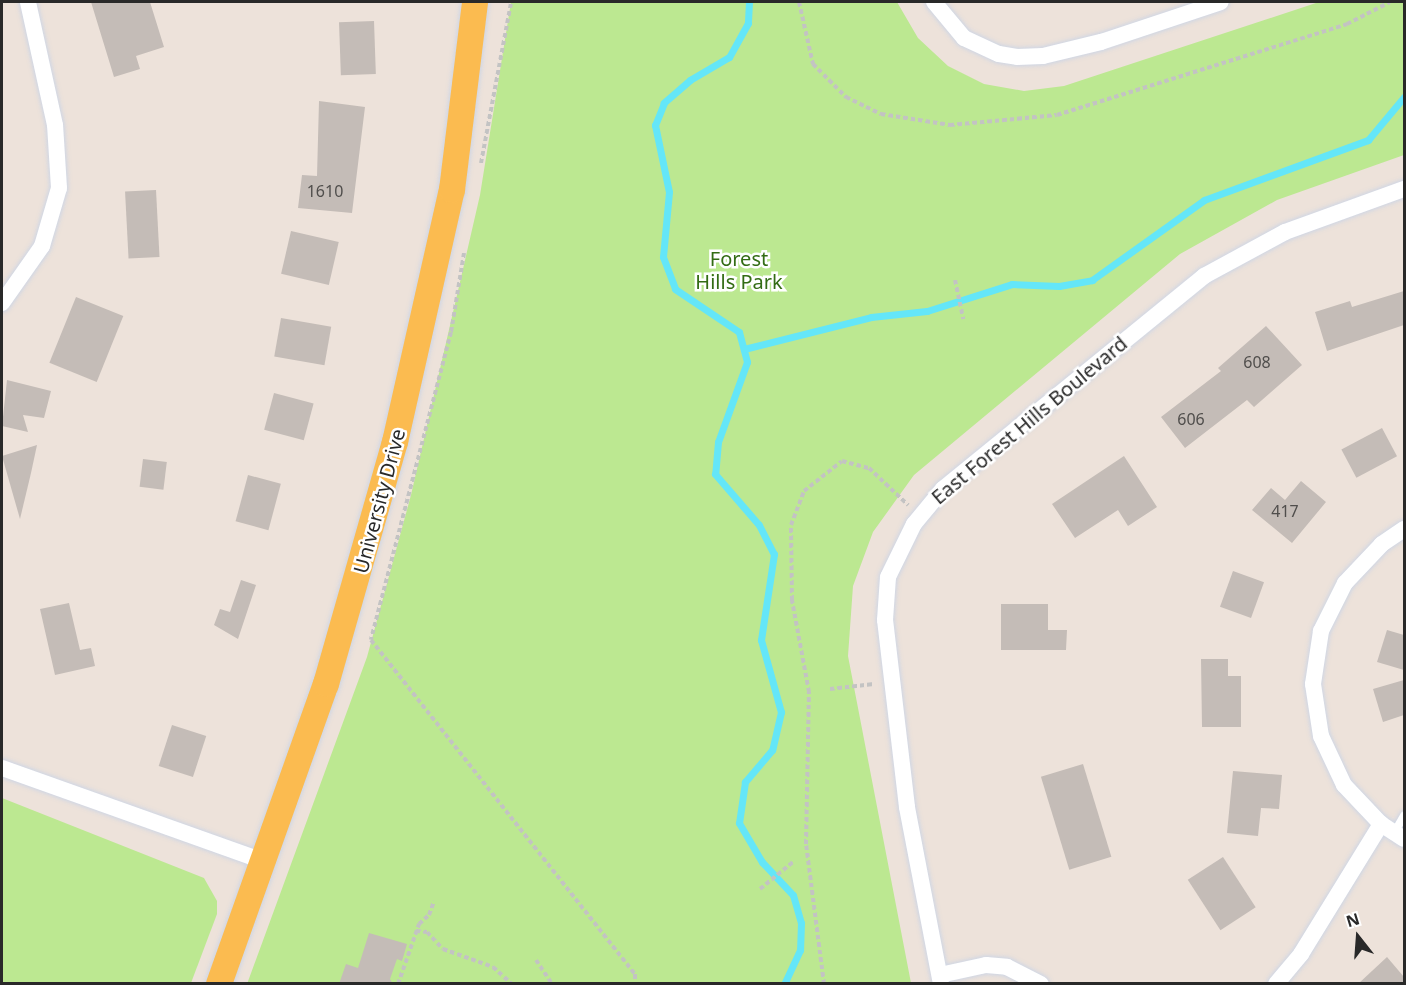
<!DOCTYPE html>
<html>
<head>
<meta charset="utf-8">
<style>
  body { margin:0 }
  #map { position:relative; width:1406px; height:985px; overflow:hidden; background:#ede2da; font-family:"Noto Sans",sans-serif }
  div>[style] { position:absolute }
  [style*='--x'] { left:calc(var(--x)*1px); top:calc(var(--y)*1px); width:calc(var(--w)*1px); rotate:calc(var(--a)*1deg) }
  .green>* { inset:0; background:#bce891 }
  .stream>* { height:7px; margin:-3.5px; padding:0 3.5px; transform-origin:3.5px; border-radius:3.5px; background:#64e6f8 }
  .building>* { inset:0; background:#c4bcb7; transform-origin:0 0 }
  .path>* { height:4px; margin-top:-2px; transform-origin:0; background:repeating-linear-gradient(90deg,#c3c3c3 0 4.5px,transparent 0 7.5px) }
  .roads { filter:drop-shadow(0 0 2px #cfd6e4) drop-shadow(0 0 2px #cfd6e4) }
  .service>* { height:8px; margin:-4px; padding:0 4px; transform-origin:4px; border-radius:4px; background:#fff }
  .minor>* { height:16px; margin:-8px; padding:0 8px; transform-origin:8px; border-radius:8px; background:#fff }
  .primary>* { height:26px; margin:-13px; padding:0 13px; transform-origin:13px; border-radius:13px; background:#fbbb50 }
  span { translate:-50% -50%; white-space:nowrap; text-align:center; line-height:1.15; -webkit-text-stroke:5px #fff; paint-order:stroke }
  .number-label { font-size:16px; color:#504e4c }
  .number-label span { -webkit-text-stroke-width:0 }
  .park-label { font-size:20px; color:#336c14 }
  .street-label { font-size:20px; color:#292929 }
  .frame { position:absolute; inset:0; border:3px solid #292929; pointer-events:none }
  .north { position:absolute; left:1328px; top:907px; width:60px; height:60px; -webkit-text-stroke:4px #fff; paint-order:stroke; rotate:343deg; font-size:16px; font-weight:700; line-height:24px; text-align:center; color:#292929 }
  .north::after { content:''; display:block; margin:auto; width:21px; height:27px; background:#292929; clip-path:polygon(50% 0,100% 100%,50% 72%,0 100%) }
</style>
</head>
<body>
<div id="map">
  <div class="green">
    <i style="clip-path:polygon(511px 2px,897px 2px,918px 38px,948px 66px,984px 84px,1024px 91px,1064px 86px,1319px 2px,1404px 2px,1404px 155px,1277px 200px,1180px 254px,914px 475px,873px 532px,853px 586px,848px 656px,911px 983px,247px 984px,367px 657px,411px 495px,480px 195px)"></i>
    <i style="clip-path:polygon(2px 798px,204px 878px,217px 901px,217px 914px,191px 983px,2px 983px)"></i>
  </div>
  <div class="stream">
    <i style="--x:749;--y:2;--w:21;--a:93"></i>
    <i style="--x:748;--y:23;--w:39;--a:119"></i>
    <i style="--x:729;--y:57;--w:45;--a:149.5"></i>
    <i style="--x:690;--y:80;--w:35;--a:139"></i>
    <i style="--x:664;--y:103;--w:24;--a:112"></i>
    <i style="--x:655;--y:125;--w:68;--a:78.2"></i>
    <i style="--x:669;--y:192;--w:65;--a:95.3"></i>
    <i style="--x:663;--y:257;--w:34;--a:69"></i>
    <i style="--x:675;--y:289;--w:77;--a:33.9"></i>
    <i style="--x:739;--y:332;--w:31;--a:75"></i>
    <i style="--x:747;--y:362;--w:85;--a:109.9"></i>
    <i style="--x:718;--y:442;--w:32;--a:95"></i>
    <i style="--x:715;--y:474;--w:67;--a:49.2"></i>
    <i style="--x:759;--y:525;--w:33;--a:63"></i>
    <i style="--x:774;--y:554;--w:87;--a:98.6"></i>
    <i style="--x:761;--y:640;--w:75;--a:74.5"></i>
    <i style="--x:781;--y:712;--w:39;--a:103"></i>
    <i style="--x:772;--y:750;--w:42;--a:130.2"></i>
    <i style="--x:745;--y:782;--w:41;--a:98.3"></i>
    <i style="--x:739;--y:823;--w:45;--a:59.5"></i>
    <i style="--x:762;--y:862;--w:45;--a:46.8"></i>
    <i style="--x:793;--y:895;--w:29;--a:74"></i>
    <i style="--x:801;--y:923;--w:27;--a:92"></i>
    <i style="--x:800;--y:950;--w:38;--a:115"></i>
    <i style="--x:744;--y:349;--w:131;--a:-14.1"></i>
    <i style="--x:871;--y:317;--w:56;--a:-6.1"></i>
    <i style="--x:927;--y:311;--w:89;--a:-17.6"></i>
    <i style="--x:1012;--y:284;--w:47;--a:2.4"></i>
    <i style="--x:1059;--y:286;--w:34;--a:-10"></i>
    <i style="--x:1092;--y:280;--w:138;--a:-35.5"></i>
    <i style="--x:1204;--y:200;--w:175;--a:-20.1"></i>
    <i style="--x:1368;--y:140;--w:56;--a:-50.1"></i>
  </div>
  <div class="building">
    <i style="clip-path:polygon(91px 2px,150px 2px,164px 47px,136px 56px,140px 69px,114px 77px)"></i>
    <i style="left:374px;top:21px;width:53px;height:35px;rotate:88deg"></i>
    <i style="clip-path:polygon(319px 101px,365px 107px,352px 213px,298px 208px,302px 175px,317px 176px)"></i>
    <i style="left:156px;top:190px;width:67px;height:31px;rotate:87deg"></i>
    <i style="left:291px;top:231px;width:49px;height:44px;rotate:13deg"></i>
    <i style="clip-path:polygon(1404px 291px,1404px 325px,1327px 351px,1315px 312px,1350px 301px,1352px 307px)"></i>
    <i style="left:76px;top:297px;width:51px;height:71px;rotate:22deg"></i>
    <i style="left:281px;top:318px;width:51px;height:39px;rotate:10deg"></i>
    <i style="clip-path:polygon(1266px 326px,1302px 365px,1254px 407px,1247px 400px,1185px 448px,1161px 417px,1221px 371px,1218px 368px)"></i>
    <i style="clip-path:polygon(7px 380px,51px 391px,44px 418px,23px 415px,28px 432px,2px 426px)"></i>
    <i style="left:274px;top:393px;width:41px;height:38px;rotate:15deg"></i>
    <i style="left:1382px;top:428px;width:32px;height:46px;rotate:62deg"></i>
    <i style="clip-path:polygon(37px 445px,31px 473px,20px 519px,2px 456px)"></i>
    <i style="clip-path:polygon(1124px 456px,1157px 507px,1128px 526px,1118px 510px,1075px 538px,1052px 504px)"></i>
    <i style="left:143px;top:459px;width:24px;height:28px;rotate:7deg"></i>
    <i style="left:248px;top:475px;width:34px;height:48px;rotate:15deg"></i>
    <i style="clip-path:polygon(1301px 481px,1326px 502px,1292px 543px,1252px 510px,1271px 488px,1285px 500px)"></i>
    <i style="left:1233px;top:571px;width:33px;height:38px;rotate:20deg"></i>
    <i style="clip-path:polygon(241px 580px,256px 585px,238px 639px,214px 625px,220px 609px,230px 612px)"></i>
    <i style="clip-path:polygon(69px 603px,80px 650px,91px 648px,95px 666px,55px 675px,40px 609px)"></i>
    <i style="clip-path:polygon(1001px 604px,1048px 604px,1048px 630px,1067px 630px,1066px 650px,1001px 650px)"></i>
    <i style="clip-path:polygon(1387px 630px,1404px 635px,1404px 670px,1377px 662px)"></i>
    <i style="clip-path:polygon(1201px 659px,1228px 659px,1228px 676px,1241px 676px,1241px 727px,1202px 727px)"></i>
    <i style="clip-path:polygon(1404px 680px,1404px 715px,1383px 722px,1373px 689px)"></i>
    <i style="left:172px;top:725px;width:36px;height:43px;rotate:18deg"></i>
    <i style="left:1083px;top:764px;width:97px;height:44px;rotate:73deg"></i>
    <i style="clip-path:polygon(1233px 771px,1282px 775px,1279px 809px,1261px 808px,1258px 836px,1227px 833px)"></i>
    <i style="left:1223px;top:857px;width:60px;height:42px;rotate:57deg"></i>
    <i style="clip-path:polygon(369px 933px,407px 944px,402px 961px,397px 959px,390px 979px,393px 984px,339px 984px,346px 964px,358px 968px)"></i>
    <i style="clip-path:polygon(1387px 957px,1404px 977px,1404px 984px,1358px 984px)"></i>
  </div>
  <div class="path">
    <i style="--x:799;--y:2;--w:64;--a:77.3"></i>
    <i style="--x:813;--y:64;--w:47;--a:45"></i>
    <i style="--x:846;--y:97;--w:39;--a:26"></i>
    <i style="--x:881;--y:114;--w:70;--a:9.1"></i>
    <i style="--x:950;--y:125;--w:107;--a:-5.3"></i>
    <i style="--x:1057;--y:115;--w:304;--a:-17.4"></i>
    <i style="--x:1347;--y:24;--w:48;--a:-27.1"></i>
    <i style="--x:481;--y:163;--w:164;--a:-79.4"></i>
    <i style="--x:464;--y:253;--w:80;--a:99.3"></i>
    <i style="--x:451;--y:332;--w:318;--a:104.6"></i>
    <i style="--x:371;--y:640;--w:426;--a:51.7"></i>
    <i style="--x:635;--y:974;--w:10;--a:90"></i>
    <i style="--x:955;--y:280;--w:40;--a:78"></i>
    <i style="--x:830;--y:689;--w:44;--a:-6.5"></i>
    <i style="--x:760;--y:889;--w:43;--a:-39.3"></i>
    <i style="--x:416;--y:931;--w:11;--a:5"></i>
    <i style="--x:427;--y:932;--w:23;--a:47"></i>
    <i style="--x:443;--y:949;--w:53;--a:19.8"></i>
    <i style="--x:493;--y:967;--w:25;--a:42"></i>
    <i style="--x:536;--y:960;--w:29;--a:56"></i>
    <i style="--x:398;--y:984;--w:64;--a:-70.7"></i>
    <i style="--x:419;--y:924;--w:13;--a:-42"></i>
    <i style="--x:429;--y:915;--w:15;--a:-70"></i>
    <i style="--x:824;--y:984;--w:141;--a:-97.3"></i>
    <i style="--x:806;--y:844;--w:152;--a:-88.9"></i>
    <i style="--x:809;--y:692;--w:94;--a:-100.5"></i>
    <i style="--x:792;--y:600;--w:75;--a:-90.8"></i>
    <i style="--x:791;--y:525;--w:36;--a:-69"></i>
    <i style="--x:804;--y:491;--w:48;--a:-38.3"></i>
    <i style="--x:842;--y:461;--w:28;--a:15"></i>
    <i style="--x:869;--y:468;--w:54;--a:43.5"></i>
  </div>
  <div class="roads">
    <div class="service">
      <i style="--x:1394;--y:833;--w:20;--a:-60"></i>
    </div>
    <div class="minor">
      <i style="--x:934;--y:2;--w:47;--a:50.2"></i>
      <i style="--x:964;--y:38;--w:38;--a:25"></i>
      <i style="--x:999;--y:54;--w:18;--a:9"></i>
      <i style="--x:1017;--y:57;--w:26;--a:-2"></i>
      <i style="--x:1043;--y:56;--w:60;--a:-13.6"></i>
      <i style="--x:1101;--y:42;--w:126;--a:-18.4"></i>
      <i style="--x:2;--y:303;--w:70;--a:-54.9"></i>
      <i style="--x:42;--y:246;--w:60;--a:-73.7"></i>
      <i style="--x:59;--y:188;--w:63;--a:-93.6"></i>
      <i style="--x:55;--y:125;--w:126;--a:-102.4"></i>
      <i style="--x:1404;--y:529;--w:27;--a:146"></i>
      <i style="--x:1382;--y:544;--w:54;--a:133.5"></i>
      <i style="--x:1345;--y:583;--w:54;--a:116.6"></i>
      <i style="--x:1321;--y:631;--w:54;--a:98.6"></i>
      <i style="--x:1313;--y:684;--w:53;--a:81.3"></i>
      <i style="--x:1321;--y:736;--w:54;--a:64.9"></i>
      <i style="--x:1344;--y:785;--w:54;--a:46.5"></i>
      <i style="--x:1381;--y:824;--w:27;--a:33"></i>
      <i style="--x:2;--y:768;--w:277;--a:19.6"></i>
      <i style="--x:940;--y:975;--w:47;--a:-12.3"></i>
      <i style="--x:986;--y:965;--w:21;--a:5"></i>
      <i style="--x:1007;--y:967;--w:38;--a:27"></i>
      <i style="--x:941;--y:984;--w:180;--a:-100.9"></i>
      <i style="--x:907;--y:807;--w:188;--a:-96.7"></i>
      <i style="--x:885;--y:620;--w:43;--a:-86"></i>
      <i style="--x:888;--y:577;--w:59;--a:-63.9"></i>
      <i style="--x:914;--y:524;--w:45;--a:-50.4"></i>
      <i style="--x:943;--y:489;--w:337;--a:-39.2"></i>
      <i style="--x:1204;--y:276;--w:92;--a:-28.5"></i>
      <i style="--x:1285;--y:232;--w:127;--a:-19.9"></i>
      <i style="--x:1276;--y:984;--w:39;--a:-50"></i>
      <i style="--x:1301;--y:954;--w:153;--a:-58.4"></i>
    </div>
    <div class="primary">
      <i style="--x:219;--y:984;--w:319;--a:-70.4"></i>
      <i style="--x:326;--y:684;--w:252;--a:-74.1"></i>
      <i style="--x:395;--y:442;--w:258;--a:-77.3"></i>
      <i style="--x:452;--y:190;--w:189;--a:-83"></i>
    </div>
  </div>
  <div class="number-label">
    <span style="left:325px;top:191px">1610</span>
    <span style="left:1257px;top:362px">608</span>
    <span style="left:1191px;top:419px">606</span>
    <span style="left:1285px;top:511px">417</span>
  </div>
  <div class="park-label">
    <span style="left:739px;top:270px">Forest<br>Hills Park</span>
  </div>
  <div class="street-label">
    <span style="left:1029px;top:420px;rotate:-40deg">East Forest Hills Boulevard</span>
    <span style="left:379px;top:501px;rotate:-75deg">University Drive</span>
  </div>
  <div class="frame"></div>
  <div class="north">N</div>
</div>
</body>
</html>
